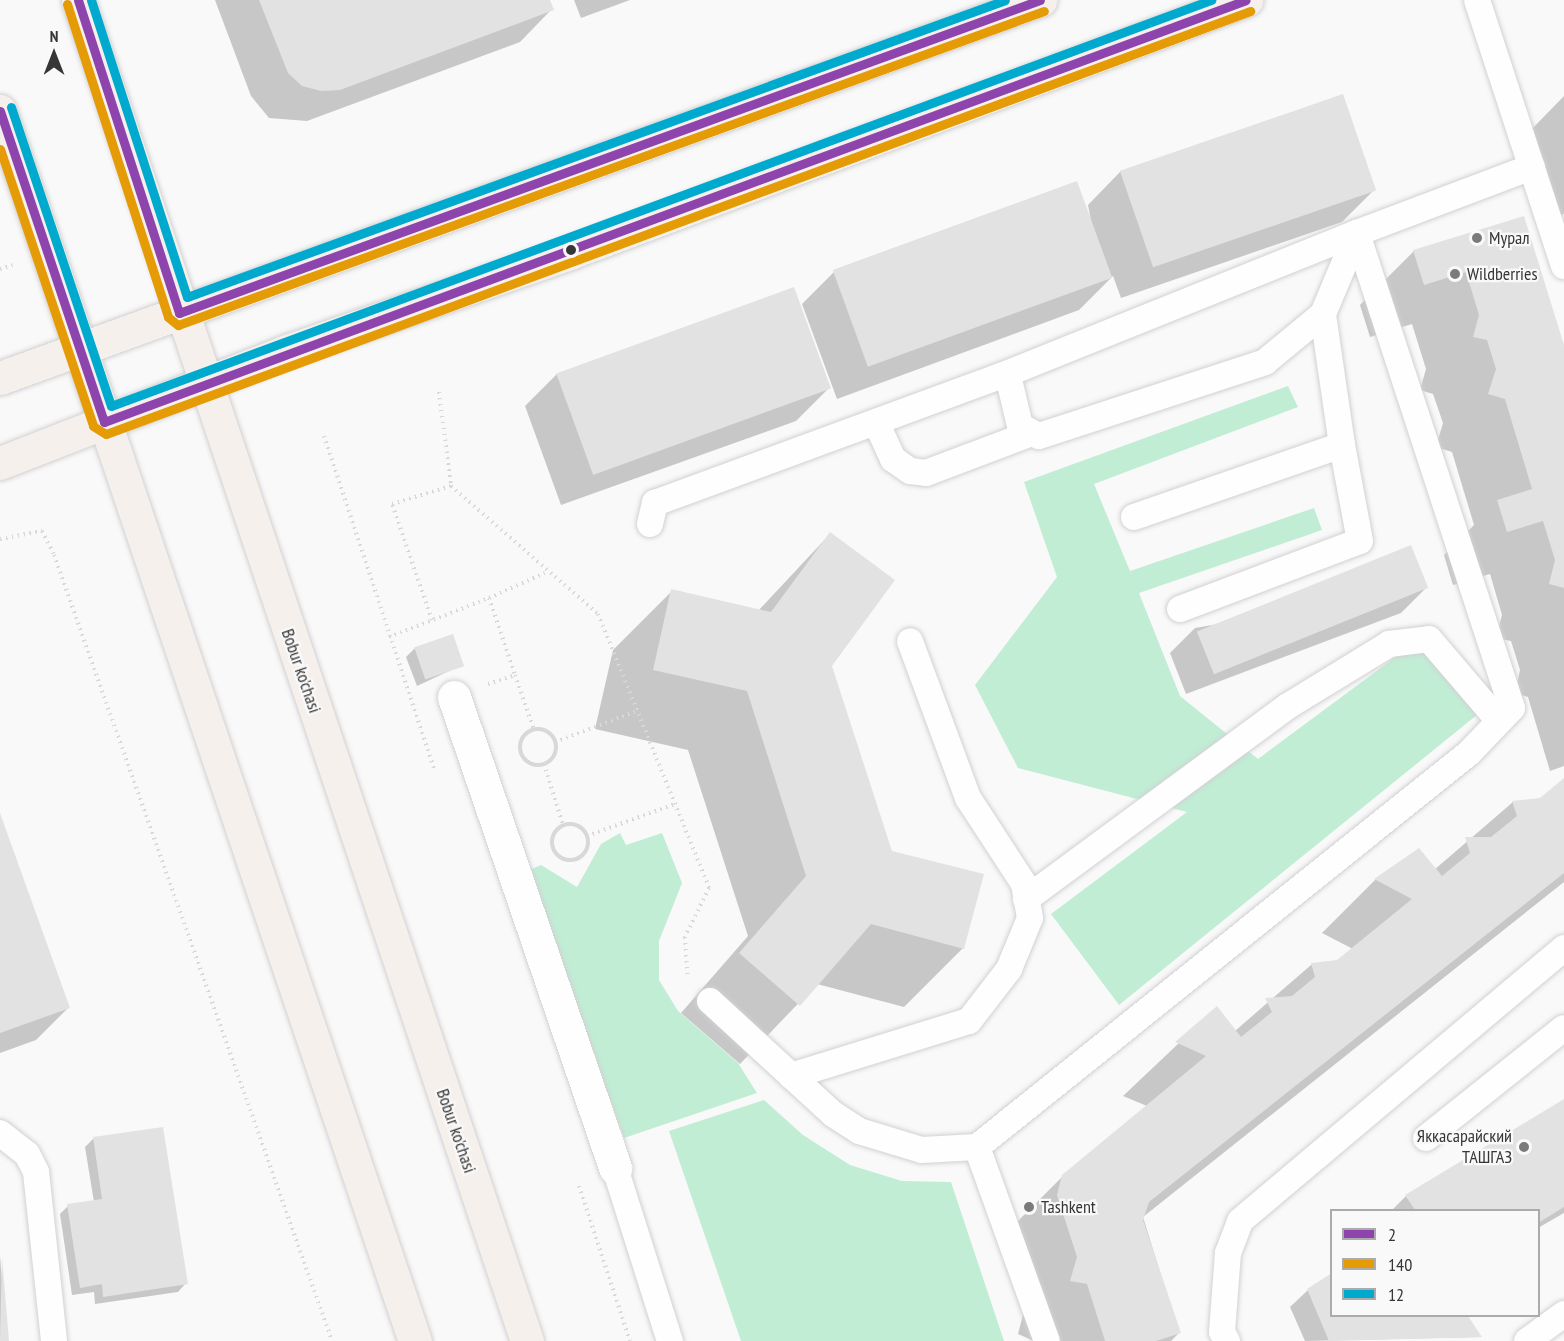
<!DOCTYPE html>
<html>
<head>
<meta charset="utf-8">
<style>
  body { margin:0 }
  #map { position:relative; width:1564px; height:1341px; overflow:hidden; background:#f9f9fa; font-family:"PT Sans Narrow",sans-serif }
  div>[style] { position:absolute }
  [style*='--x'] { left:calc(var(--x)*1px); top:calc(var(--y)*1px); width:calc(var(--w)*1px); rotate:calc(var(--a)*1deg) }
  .green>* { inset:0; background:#c1edd5 }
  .shadow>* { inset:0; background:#0003 }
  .building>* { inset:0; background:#e2e2e2; transform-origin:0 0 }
  .path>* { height:4px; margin-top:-2px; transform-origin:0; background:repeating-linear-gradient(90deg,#d8d8d9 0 1.5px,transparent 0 6px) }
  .path>.ring { margin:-2px; padding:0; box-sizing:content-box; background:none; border:4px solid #d8d8d9; border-radius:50% }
  .roads { filter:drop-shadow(0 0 2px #d1d1d2) drop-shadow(0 0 2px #d1d1d2) }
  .lane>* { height:26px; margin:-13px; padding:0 13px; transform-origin:13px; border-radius:13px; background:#fefefe }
  .street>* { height:33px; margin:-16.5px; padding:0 16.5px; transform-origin:16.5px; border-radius:16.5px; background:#fefefe }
  .primary>* { height:33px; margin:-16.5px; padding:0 16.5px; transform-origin:16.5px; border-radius:16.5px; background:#f5f0ec }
  .bus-1>* { height:9px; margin:-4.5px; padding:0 4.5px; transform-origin:4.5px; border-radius:4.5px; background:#8e44ad }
  .bus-2>* { height:9px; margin:-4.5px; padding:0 4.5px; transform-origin:4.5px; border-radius:4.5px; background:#e49b05 }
  .bus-3>* { height:9px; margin:-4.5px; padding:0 4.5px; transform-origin:4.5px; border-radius:4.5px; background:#00a9ce }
  .dots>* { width:16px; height:16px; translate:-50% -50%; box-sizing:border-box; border:3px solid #f9f9fa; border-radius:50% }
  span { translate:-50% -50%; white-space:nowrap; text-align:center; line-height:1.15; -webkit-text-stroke:4.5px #f9f9fa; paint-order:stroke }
  .poi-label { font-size:18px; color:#363636 }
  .left { translate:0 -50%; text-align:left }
  .right { translate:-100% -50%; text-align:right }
  .street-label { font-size:18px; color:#363636 }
  .legend { position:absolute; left:1330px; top:1209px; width:210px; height:108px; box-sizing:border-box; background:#f9f9fa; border:2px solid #ababac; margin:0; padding:8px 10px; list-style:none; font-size:18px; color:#363636 }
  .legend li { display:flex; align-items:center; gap:12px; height:30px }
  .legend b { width:30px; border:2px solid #ababac }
  .north { position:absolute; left:24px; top:24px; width:60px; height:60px; -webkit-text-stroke:4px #f9f9fa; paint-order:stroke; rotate:0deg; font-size:16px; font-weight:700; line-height:24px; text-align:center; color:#363636 }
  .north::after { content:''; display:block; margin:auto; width:21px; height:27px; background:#363636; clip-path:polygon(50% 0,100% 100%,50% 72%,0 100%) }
</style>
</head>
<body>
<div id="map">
  <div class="green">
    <i style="clip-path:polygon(1288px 386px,1298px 407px,1094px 484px,1130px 571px,1314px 508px,1322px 530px,1139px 593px,1180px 696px,1258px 759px,1421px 638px,1483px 710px,1119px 1005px,1051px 914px,1187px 812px,1018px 768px,975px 685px,1057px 577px,1024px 482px)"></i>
    <i style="clip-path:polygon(620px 833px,626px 845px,662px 833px,682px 883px,659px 941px,659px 980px,678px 1011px,738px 1063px,757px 1093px,624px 1138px,527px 871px,541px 865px,577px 887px,601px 844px)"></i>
    <i style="clip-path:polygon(764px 1100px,803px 1135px,850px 1165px,902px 1181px,951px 1182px,1004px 1341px,741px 1341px,669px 1131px)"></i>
  </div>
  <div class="shadow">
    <i style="clip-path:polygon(215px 0,549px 0,552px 9px,520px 42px,307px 121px,269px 118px,251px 96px)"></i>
    <i style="clip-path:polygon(574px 0,630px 0,581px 18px)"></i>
    <i style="clip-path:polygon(1564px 96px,1564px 214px,1553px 218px,1526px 135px)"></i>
    <i style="clip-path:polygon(1120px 172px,1374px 190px,1342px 222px,1121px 298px,1113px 276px,1079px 310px,837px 399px,802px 304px,834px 272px,1091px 221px,1088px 205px)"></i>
    <i style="clip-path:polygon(1523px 218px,1564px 350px,1564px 766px,1550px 771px,1528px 697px,1515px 693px,1520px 670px,1511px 641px,1496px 638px,1502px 615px,1490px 574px,1453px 585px,1444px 555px,1474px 525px,1452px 452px,1436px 447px,1443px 423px,1433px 394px,1420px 390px,1426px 369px,1412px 324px,1370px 337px,1360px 305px,1414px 251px)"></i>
    <i style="clip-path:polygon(557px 374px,829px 388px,796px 421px,561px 505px,525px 406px)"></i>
    <i style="clip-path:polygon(830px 534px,830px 665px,891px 853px,963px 948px,904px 1007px,817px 984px,740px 1064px,681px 1013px,748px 936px,688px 750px,595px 729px,613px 650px,672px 591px,758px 611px)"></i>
    <i style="clip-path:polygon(1426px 588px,1401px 613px,1186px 694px,1170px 653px,1195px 628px)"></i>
    <i style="clip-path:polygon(415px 648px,462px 665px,417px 686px,406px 657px)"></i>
    <i style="clip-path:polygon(1564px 780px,1564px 882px,1143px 1217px,1179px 1333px,1171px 1341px,1034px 1341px,1018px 1334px,1024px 1311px,1009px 1230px,1063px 1176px,1147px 1106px,1123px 1096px,1216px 1008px,1235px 1031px,1311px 965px,1337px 962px,1353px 949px,1322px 933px,1375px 880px,1418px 850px,1434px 870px,1513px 802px,1540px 799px)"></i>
    <i style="clip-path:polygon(0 816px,69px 1007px,36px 1040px,0 1053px)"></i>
    <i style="clip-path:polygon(1564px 1101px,1564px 1213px,1538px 1228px,1538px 1210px,1392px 1210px,1406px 1196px)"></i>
    <i style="clip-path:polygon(94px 1138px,186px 1283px,178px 1292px,95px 1304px,94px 1292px,72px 1295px,60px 1214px,68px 1206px,94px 1202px,85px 1147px)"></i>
    <i style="clip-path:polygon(0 1256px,7px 1341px,0 1341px)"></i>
    <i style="clip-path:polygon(1308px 1290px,1332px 1316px,1466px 1316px,1480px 1337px,1305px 1341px,1290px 1307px)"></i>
  </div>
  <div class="building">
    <i style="clip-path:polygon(259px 0,550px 0,554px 10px,340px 90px,321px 91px,302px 86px,288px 73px)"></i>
    <i style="left:1343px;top:94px;width:102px;height:236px;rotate:71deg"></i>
    <i style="left:1077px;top:181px;width:103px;height:260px;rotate:70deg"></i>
    <i style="clip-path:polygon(1524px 216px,1564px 345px,1564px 588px,1549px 584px,1555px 560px,1543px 521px,1507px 532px,1497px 500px,1532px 489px,1505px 399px,1488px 394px,1496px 369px,1487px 340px,1473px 337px,1479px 315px,1466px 272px,1424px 285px,1413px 250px)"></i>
    <i style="left:794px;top:287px;width:108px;height:253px;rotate:70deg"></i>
    <i style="clip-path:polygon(830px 532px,895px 580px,832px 666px,892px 851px,984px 874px,964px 949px,871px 924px,800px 1006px,739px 953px,806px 876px,747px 691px,653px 670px,671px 589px,771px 612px)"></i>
    <i style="left:1411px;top:545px;width:46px;height:231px;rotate:68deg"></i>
    <i style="left:453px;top:634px;width:34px;height:41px;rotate:71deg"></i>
    <i style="clip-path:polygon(1564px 778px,1564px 873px,1149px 1202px,1143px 1220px,1181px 1333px,1156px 1341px,1105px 1341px,1087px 1284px,1070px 1281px,1077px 1257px,1057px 1195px,1062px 1175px,1206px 1056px,1175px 1042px,1217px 1006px,1241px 1037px,1272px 1012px,1265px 998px,1292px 996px,1315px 977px,1311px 963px,1337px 960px,1412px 899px,1374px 879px,1419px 848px,1442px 876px,1470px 853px,1465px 837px,1491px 837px,1517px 816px,1512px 801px,1540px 798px)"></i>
    <i style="clip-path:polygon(0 813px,70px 1008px,0 1033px)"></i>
    <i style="clip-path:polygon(1564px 1099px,1564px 1207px,1538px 1223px,1538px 1210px,1415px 1210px,1405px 1195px)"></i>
    <i style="clip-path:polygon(163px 1127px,188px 1284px,103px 1297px,102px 1284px,80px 1288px,67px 1204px,102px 1199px,93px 1137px)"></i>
    <i style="clip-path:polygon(2px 1257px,9px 1341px,0 1341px)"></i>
    <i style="clip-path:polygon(1332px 1273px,1332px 1316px,1468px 1316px,1482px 1337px,1329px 1341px,1307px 1289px)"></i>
  </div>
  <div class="path">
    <i style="--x:0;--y:269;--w:13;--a:-18"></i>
    <i style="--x:439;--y:392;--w:95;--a:82.7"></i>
    <i style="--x:451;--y:486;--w:195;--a:41"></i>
    <i style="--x:598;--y:614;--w:296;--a:67.9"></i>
    <i style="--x:709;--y:888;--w:55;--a:116.1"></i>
    <i style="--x:685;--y:937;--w:39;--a:86"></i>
    <i style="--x:324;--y:436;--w:353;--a:71.7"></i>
    <i style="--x:0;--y:539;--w:43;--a:-10.8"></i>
    <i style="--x:42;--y:531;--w:27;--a:63"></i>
    <i style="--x:54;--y:555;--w:834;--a:70.52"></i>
    <i style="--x:489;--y:598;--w:61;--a:-24.1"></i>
    <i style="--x:432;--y:620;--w:123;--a:-109"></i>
    <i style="--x:392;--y:504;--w:62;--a:-17"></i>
    <i style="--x:389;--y:637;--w:107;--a:-21.3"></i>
    <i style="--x:489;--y:598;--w:81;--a:71.3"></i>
    <i style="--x:488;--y:684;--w:28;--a:-18"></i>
    <i style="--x:515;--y:675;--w:58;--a:70.9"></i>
    <i class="ring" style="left:520px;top:729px;width:32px;height:32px"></i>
    <i style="--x:555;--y:742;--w:88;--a:-20.7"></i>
    <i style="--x:544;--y:764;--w:64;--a:72.7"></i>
    <i class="ring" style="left:552px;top:824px;width:32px;height:32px"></i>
    <i style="--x:587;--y:836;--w:94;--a:-20"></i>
    <i style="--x:579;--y:1186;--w:163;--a:71.8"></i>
  </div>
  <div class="roads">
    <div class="lane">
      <i style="--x:1477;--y:0;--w:280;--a:71.9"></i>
      <i style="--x:1001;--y:376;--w:384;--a:-21.9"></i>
      <i style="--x:876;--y:422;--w:41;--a:65.3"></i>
      <i style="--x:893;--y:459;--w:21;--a:35"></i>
      <i style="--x:910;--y:471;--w:16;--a:7"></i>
      <i style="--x:926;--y:473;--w:110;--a:-20.7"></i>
      <i style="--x:1134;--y:517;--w:220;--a:-19.1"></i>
      <i style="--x:1342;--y:445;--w:132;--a:-98.3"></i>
      <i style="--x:650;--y:524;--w:22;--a:-77"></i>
      <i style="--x:655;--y:503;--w:369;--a:-20.2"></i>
      <i style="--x:1001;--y:376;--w:12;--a:42"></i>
      <i style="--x:1010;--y:384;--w:43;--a:76.6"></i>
      <i style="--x:1020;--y:426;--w:21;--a:28"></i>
      <i style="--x:1039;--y:436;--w:238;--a:-18.1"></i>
      <i style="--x:1265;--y:362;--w:75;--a:-39.6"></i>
      <i style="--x:1323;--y:314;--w:88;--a:-67.2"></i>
      <i style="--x:1180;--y:609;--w:192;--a:-20.7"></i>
      <i style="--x:1360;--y:541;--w:98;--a:-100.6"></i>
      <i style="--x:1026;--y:899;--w:325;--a:-36.4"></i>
      <i style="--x:1288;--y:706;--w:119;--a:-31.5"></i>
      <i style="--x:1389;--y:644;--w:40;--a:-7.1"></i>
      <i style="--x:1429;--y:639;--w:108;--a:49.5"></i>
      <i style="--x:710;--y:1001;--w:167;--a:42.6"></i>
      <i style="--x:833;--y:1114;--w:31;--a:33"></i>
      <i style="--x:859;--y:1131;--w:66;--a:16.8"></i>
      <i style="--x:922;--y:1150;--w:55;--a:-3.1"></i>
      <i style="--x:977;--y:1147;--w:206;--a:70.2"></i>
      <i style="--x:791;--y:1076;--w:186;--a:-17.2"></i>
      <i style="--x:969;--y:1021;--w:66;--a:-52.4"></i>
      <i style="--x:1009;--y:969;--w:55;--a:-67.6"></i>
      <i style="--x:1030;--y:918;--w:35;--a:-100"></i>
      <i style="--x:1024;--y:884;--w:103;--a:-123.1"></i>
      <i style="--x:968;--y:798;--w:167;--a:-110.3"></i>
      <i style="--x:0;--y:1133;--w:34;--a:38"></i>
      <i style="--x:27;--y:1154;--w:20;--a:63"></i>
      <i style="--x:36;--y:1172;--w:170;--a:83.9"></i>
      <i style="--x:1426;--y:1138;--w:176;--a:-38.6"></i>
      <i style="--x:977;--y:1147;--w:630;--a:-38.69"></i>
      <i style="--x:1469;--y:753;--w:62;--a:-46.3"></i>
      <i style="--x:1512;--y:708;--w:500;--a:-108.1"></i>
      <i style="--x:1357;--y:233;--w:187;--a:-20.7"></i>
      <i style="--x:615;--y:1168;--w:182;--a:72.4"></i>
      <i style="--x:1227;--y:1341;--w:10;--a:-119"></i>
      <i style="--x:1222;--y:1332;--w:79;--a:-85.7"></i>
      <i style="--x:1228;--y:1253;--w:34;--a:-69"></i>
      <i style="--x:1240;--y:1221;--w:424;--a:-40.1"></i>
      <i style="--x:1527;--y:1341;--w:46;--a:-36.1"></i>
    </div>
    <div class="street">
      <i style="--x:454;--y:697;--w:498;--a:71.1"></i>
    </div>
    <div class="primary">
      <i style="--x:78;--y:0;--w:1414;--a:71.49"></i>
      <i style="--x:0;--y:111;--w:1298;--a:71.36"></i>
      <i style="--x:0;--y:378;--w:1107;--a:-19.97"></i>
      <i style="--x:0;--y:463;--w:305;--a:-21.3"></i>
      <i style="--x:284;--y:352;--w:305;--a:-19.1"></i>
      <i style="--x:572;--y:252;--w:720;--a:-20.5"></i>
    </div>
  </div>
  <div class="bus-1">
    <i style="--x:78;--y:0;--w:329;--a:72.1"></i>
    <i style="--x:179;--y:313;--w:916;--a:-19.98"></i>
    <i style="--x:0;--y:111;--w:328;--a:71.5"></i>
    <i style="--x:104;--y:422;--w:1217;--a:-20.28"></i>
  </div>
  <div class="bus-2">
    <i style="--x:67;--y:4;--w:329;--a:72.1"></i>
    <i style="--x:168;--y:317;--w:13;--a:39"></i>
    <i style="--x:178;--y:325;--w:921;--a:-19.93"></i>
    <i style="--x:0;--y:149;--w:292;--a:71.4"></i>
    <i style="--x:93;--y:426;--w:15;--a:32"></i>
    <i style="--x:106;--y:434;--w:1220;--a:-20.29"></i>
  </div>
  <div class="bus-3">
    <i style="--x:91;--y:0;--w:312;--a:72.1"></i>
    <i style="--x:187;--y:297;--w:870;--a:-19.95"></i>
    <i style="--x:11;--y:107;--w:315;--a:71.5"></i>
    <i style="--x:111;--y:406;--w:1173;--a:-20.26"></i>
  </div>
  <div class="dots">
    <i style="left:1477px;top:238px;background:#7a7a7b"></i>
    <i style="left:571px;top:250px;background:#363636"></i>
    <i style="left:1455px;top:274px;background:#7a7a7b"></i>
    <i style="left:1524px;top:1147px;background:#7a7a7b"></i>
    <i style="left:1029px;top:1207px;background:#7a7a7b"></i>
  </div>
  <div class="poi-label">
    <span class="left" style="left:1489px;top:238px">Мурал</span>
    <span class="left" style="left:1467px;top:274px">Wildberries</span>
    <span class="right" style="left:1512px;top:1147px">Яккасарайский<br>ТАШГАЗ</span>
    <span class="left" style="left:1041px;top:1207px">Tashkent</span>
  </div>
  <div class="street-label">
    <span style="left:301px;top:671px;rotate:71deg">Bobur ko'chasi</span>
    <span style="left:456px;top:1131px;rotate:71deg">Bobur ko'chasi</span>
  </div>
  <ul class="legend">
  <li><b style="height:8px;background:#8e44ad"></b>2</li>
  <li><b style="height:8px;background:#e49b05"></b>140</li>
  <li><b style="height:8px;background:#00a9ce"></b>12</li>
  </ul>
  <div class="north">N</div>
</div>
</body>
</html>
